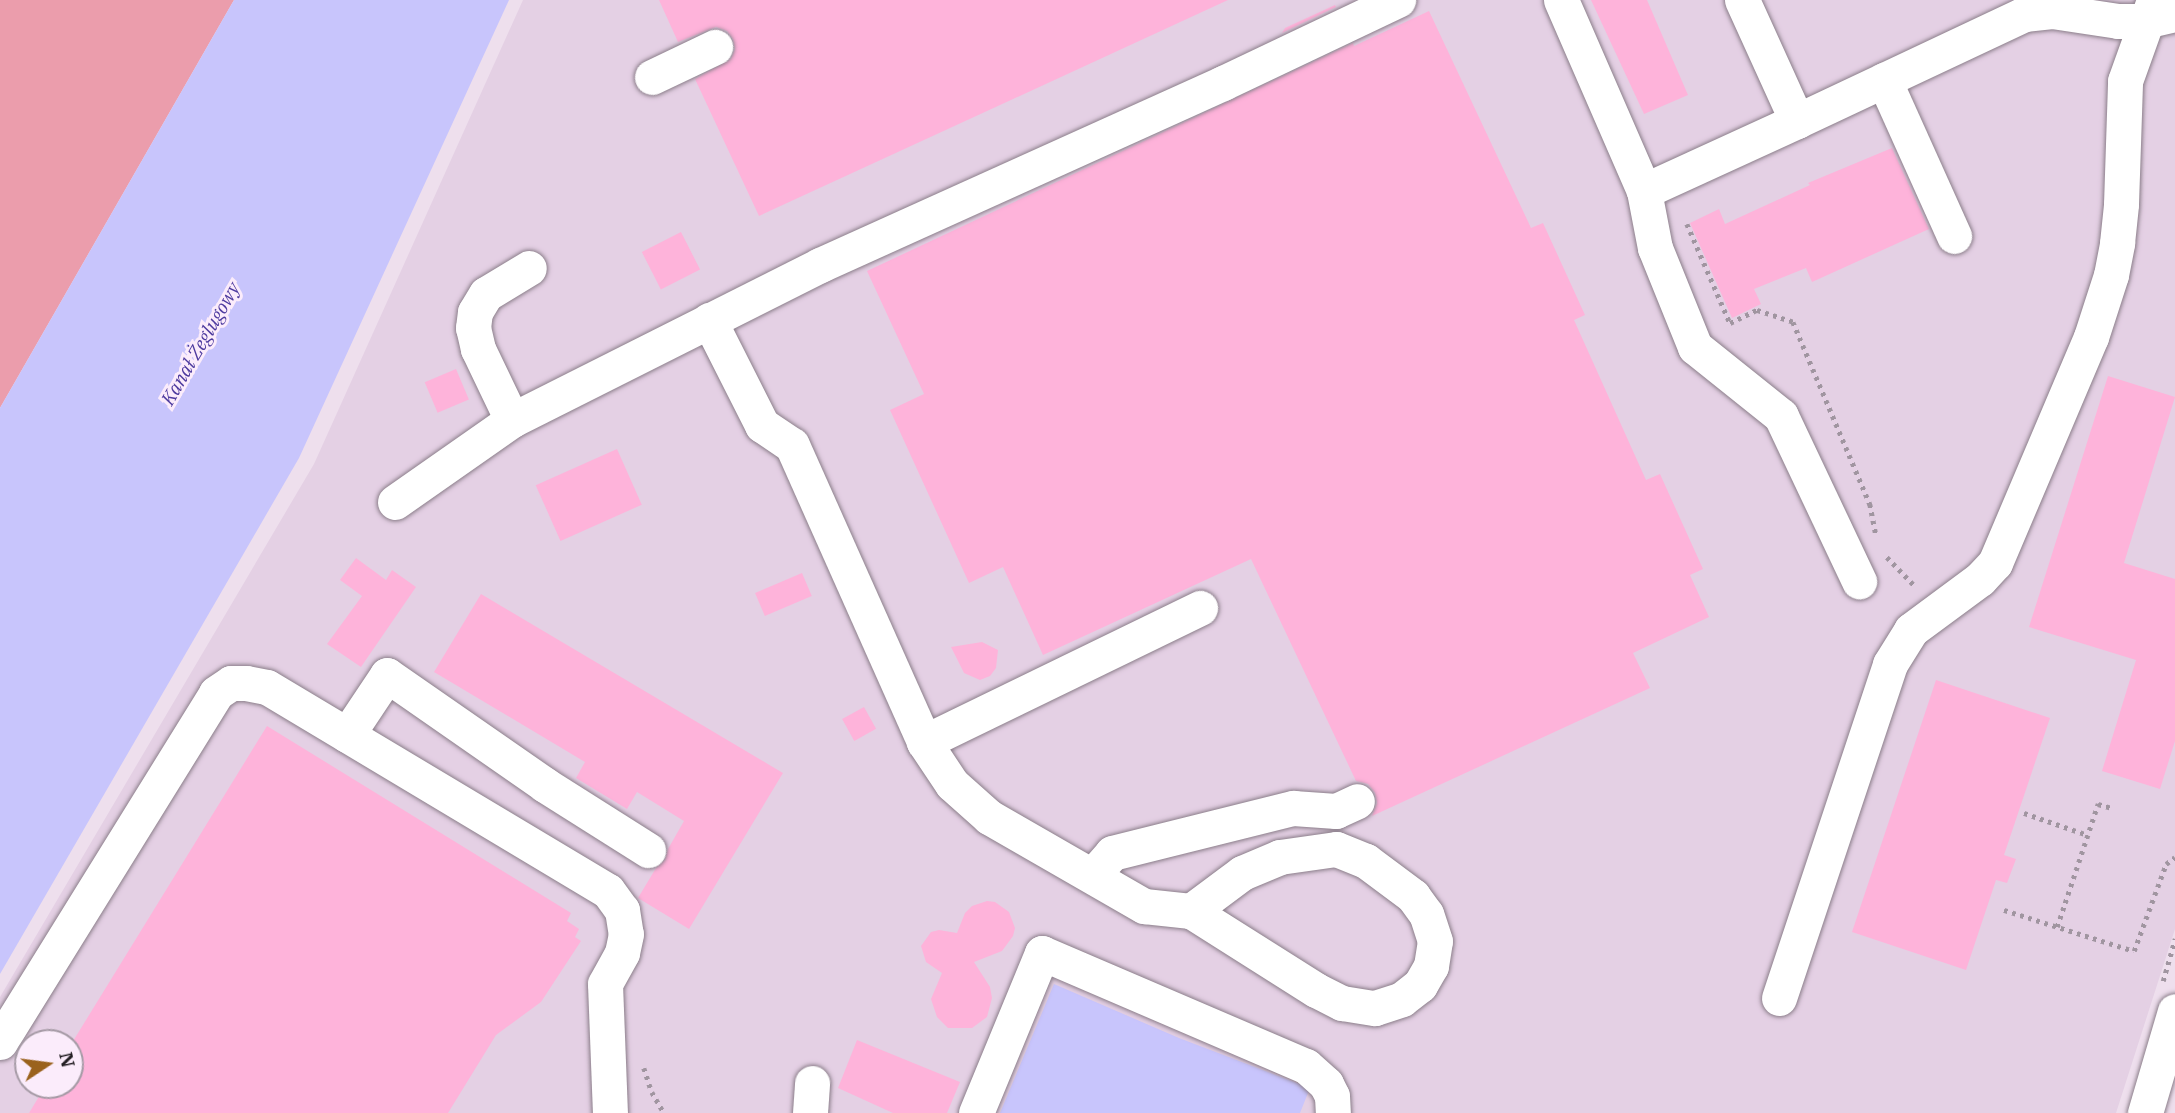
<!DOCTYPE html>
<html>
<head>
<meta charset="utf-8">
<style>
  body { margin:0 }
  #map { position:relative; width:2175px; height:1113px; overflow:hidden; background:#eedfed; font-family:"IBM Plex Serif",serif }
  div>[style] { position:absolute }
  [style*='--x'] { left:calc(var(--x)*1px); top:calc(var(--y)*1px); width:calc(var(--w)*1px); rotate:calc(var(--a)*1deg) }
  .built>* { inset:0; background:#e4d0e4 }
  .green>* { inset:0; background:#eb9dac }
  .water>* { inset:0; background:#c8c5fc }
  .building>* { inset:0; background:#feb3da; transform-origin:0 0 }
  .path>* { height:4.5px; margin-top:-2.25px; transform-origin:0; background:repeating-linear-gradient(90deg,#a095a0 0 3.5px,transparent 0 8.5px) }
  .roads { filter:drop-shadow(0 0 2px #8b7e8a) drop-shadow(0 0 2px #8b7e8a) }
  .minor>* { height:35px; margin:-17.5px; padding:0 17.5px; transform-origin:17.5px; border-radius:17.5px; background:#fff }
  span { translate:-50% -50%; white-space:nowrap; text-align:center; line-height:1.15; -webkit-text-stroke:6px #fbecfb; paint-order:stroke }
  .water-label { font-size:19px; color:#4e3b9f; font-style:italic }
  .north { position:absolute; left:14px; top:1029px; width:70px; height:70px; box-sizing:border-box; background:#fbecfb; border:2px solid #a59aa5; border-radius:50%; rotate:77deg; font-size:19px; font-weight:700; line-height:28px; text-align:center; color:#231e23 }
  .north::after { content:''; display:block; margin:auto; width:24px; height:32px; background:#9a621d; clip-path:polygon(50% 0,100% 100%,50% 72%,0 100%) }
</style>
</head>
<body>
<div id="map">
  <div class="built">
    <i style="clip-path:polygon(evenodd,523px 0,2175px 0,2175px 929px,2116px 1113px,0 1113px,0 997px,314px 464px,523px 0,28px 1043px,70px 1043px,70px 1085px,28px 1085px,28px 1043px)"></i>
  </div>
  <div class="green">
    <i style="clip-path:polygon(0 0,234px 0,0 408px)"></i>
  </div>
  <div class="water">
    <i style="clip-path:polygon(234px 0,509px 0,299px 458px,0 974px,0 408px)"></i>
    <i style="clip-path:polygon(1054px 984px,1179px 1038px,1310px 1088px,1300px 1113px,1000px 1113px)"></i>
  </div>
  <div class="building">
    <i style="clip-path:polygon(659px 0,1228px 0,759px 216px,695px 79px,731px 59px,735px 49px,733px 39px,727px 31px,716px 27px,678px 42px)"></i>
    <i style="clip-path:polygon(1591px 0,1647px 0,1688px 95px,1644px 114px)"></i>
    <i style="clip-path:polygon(1335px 5px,1336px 7px,1282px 33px,1285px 28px)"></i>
    <i style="clip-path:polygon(1429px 11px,1531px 228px,1543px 223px,1585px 315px,1574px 320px,1646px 480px,1660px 474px,1703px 569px,1690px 575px,1709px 617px,1633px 653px,1650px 688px,1372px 816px,1377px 803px,1375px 793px,1368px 784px,1356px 781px,1251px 559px,1043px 655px,1003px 567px,969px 583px,890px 410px,924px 394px,867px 271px,1353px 43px,1354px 46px)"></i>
    <i style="clip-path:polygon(1892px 148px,1929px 229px,1812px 282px,1806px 268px,1754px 289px,1761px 304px,1732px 318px,1690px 223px,1719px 209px,1725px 224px,1810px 185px,1808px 183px)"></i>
    <i style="left:681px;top:232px;width:42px;height:44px;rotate:63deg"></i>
    <i style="left:456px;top:369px;width:33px;height:34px;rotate:67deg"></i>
    <i style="clip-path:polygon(2108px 376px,2175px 397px,2124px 563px,2175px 579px,2175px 741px,2160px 789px,2102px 771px,2136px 660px,2029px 627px)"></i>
    <i style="left:617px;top:449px;width:61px;height:89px;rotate:66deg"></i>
    <i style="clip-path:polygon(356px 558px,386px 580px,392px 570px,416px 587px,361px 667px,327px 644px,362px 596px,340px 580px)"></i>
    <i style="left:802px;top:573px;width:25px;height:51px;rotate:67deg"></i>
    <i style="clip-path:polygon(481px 594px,783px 773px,689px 929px,638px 898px,656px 868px,665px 860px,668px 849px,684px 821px,637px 792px,627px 809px,576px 778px,585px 762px,434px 672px)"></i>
    <i style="clip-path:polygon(982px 642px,998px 650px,996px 668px,990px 676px,980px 680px,964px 673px,951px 647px)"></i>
    <i style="clip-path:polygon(1936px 680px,2050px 718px,2004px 855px,2016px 859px,2007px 883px,1996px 880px,1966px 970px,1852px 932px)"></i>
    <i style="left:864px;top:707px;width:25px;height:25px;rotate:61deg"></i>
    <i style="clip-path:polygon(267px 726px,571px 913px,567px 921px,579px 929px,575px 937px,581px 941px,541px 1002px,496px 1035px,448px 1113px,29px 1113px,46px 1085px,70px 1085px,70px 1046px)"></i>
    <i style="clip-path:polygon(987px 901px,995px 902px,1009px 912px,1015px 928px,1013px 936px,1002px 951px,974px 962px,990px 987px,992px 998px,987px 1017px,972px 1028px,948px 1028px,937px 1017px,931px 999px,942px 973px,926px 962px,921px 946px,931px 932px,939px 930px,957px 933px,965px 913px,972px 906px)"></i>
    <i style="clip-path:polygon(857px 1040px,960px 1082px,947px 1113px,893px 1113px,838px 1088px)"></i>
  </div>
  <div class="path">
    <i style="--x:1687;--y:224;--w:108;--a:66.5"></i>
    <i style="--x:1730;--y:323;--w:30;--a:-26"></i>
    <i style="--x:1757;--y:310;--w:38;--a:18"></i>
    <i style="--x:1793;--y:322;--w:198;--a:67.1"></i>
    <i style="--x:1870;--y:504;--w:31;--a:79"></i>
    <i style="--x:1887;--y:557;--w:40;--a:46"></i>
    <i style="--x:2024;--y:813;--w:68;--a:19"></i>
    <i style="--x:2004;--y:910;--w:136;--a:17.5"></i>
    <i style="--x:2134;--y:951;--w:93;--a:-69.8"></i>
    <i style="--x:2166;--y:864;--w:11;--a:-38"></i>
    <i style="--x:2057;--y:927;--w:130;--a:-71.6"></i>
    <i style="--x:2098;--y:804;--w:15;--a:16"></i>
    <i style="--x:2163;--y:981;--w:44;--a:-74.1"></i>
    <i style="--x:644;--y:1068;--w:25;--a:72"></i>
    <i style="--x:652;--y:1092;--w:24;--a:60"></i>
  </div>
  <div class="roads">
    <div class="minor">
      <i style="--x:1561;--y:0;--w:208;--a:66.5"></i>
      <i style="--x:1644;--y:191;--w:58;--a:79.1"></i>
      <i style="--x:1655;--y:248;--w:107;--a:68"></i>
      <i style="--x:1695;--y:347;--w:110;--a:38.7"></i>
      <i style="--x:1781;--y:416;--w:183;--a:64.7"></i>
      <i style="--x:1742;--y:0;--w:133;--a:65.6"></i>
      <i style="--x:1797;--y:121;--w:251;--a:-25.2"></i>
      <i style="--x:2024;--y:14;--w:28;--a:-6"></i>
      <i style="--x:2052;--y:11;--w:67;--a:8.6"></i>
      <i style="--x:2118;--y:21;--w:27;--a:0"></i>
      <i style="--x:2145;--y:21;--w:31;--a:-13"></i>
      <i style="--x:652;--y:77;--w:70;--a:-25.5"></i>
      <i style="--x:1884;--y:80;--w:171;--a:65.8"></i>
      <i style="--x:1644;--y:191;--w:168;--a:-24.6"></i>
      <i style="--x:709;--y:320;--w:118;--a:63.2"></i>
      <i style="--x:762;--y:425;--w:36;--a:34"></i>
      <i style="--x:792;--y:445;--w:325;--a:66"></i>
      <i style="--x:924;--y:742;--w:50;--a:56.3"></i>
      <i style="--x:952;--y:784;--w:50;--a:41.7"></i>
      <i style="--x:989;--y:817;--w:179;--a:29.9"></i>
      <i style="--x:1144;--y:906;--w:47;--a:6.1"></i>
      <i style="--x:1191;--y:911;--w:148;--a:32.3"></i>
      <i style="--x:1316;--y:990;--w:29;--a:27"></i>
      <i style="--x:1342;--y:1003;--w:33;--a:9"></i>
      <i style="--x:1375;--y:1008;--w:28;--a:-18"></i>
      <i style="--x:1402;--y:999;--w:23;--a:-38"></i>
      <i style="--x:1420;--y:985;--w:22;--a:-60"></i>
      <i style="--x:1431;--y:966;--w:25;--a:-81"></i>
      <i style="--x:1435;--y:941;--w:28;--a:-108"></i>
      <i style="--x:1426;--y:914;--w:22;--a:-126"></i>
      <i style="--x:1413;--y:896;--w:59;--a:-143.3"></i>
      <i style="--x:1366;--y:861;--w:32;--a:-158"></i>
      <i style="--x:1336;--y:849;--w:57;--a:171.9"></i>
      <i style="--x:1280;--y:857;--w:41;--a:157.2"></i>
      <i style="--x:1242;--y:873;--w:64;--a:143.3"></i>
      <i style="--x:512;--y:420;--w:345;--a:-26.7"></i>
      <i style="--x:820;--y:265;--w:442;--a:-24.3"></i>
      <i style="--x:1223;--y:83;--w:194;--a:-25.4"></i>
      <i style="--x:395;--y:502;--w:143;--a:-35"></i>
      <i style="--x:512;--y:420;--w:79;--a:-115.6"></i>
      <i style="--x:478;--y:349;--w:22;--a:-103"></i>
      <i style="--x:473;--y:328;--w:16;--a:-83"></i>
      <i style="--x:475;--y:312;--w:21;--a:-59"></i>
      <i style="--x:486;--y:294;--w:50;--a:-31.2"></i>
      <i style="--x:347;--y:735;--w:72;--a:-56.3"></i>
      <i style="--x:387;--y:675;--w:193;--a:34.8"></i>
      <i style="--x:545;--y:785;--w:122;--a:32.3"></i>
      <i style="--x:924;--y:742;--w:307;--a:-25.9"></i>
      <i style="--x:1093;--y:875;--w:29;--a:-49"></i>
      <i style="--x:1112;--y:853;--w:187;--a:-14"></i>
      <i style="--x:1293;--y:808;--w:43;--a:4"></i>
      <i style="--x:1336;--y:811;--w:23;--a:-25"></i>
      <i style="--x:1779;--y:998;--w:352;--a:-71.6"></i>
      <i style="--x:1890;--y:664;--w:40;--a:-58"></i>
      <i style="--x:1911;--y:630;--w:86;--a:-36.5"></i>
      <i style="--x:1980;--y:579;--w:22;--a:-47"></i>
      <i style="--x:1995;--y:563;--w:246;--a:-67"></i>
      <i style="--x:2091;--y:337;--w:65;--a:-72.1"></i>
      <i style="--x:2111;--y:275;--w:33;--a:-79"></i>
      <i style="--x:2117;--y:243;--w:39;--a:-84"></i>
      <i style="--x:2121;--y:204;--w:123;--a:-88.1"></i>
      <i style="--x:2125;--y:81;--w:86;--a:-70.3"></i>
      <i style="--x:0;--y:1042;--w:410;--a:-58.2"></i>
      <i style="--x:216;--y:693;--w:18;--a:-34"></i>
      <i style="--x:231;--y:683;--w:15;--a:0"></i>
      <i style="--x:246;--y:683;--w:21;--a:11"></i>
      <i style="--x:267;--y:687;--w:397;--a:30.9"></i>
      <i style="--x:608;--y:891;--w:24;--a:54"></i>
      <i style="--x:622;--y:910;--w:24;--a:81"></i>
      <i style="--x:626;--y:934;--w:19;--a:102"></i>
      <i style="--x:622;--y:953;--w:35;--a:119"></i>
      <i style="--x:605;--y:984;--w:129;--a:87.8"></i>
      <i style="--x:810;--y:1113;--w:30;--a:-86"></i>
      <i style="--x:976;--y:1113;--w:173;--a:-67.6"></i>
      <i style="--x:1042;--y:953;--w:287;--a:23.2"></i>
      <i style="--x:1306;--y:1066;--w:27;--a:42"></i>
      <i style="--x:1326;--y:1084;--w:13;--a:63"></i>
      <i style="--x:1332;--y:1096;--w:17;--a:87"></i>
      <i style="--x:2145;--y:1113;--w:106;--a:-73.6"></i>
    </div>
  </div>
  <div class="water-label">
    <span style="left:201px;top:344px;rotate:-60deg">Kanał Żeglugowy</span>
  </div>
  <div class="north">N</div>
</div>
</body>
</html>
